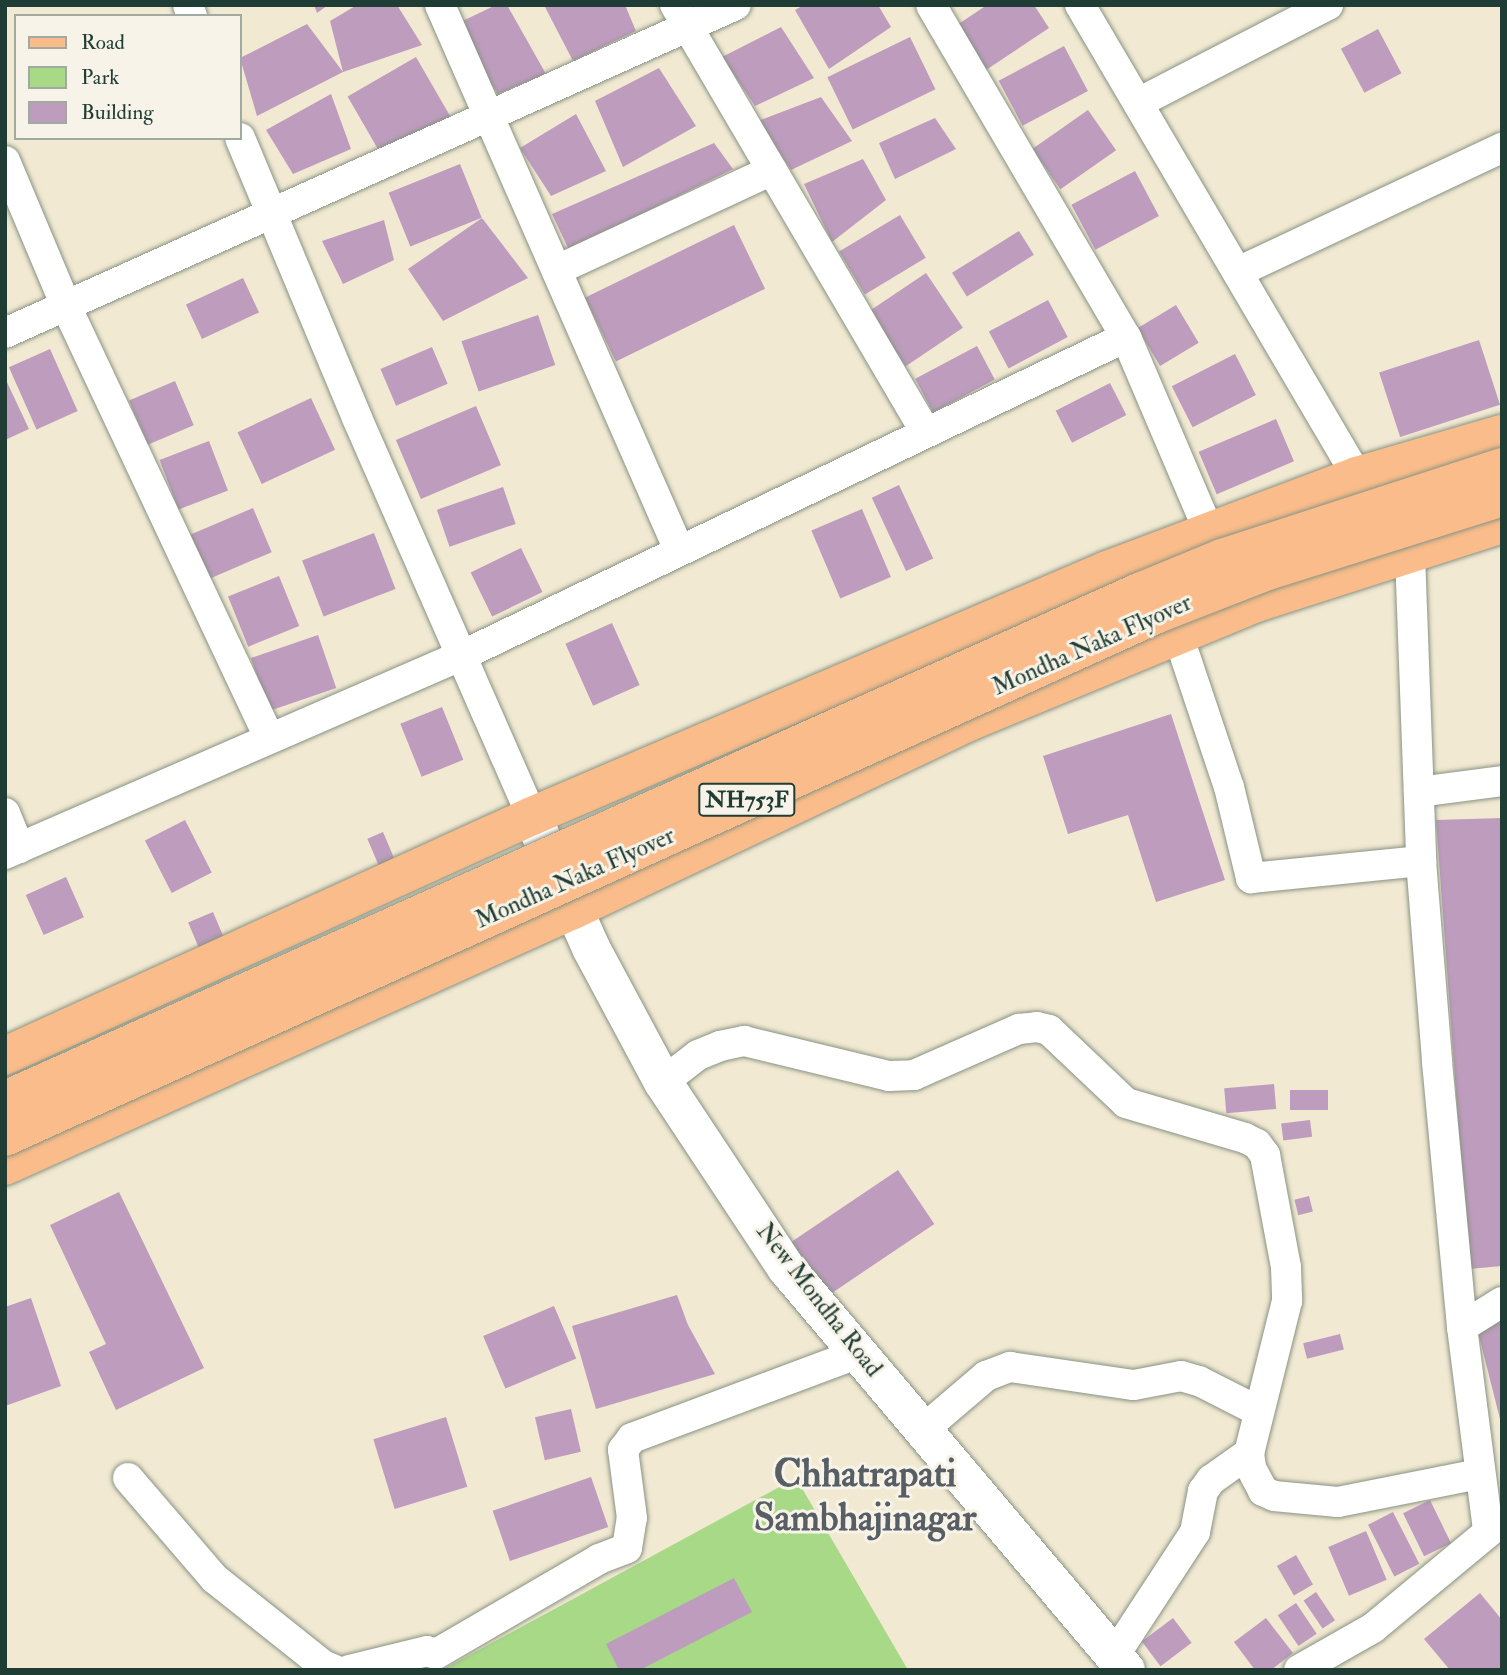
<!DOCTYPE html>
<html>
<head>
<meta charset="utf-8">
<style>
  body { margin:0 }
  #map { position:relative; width:1507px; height:1675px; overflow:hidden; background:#f1e9d2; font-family:"IM FELL Double Pica",serif }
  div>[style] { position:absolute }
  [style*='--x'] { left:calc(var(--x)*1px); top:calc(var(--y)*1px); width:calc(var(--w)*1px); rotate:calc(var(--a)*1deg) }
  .green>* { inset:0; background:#a7d987 }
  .building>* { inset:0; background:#be9cbe; transform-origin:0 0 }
  .roads { filter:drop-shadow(0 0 2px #889383) drop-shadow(0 0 2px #889383) }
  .minor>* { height:30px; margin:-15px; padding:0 15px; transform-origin:15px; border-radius:15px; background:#fff }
  .tertiary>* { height:38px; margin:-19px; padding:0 19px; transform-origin:19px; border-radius:19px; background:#fff }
  .primary>* { height:38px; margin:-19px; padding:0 19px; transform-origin:19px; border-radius:19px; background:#f9bc8a }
  .bridges { filter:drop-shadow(0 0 2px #889383) drop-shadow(0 0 2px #889383) }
  .trunk-bridge>* { height:38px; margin:-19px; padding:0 19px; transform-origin:19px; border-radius:19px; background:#f9bc8a }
  span { translate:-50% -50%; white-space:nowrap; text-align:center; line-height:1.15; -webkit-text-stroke:6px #f7f3e8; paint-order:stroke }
  .shield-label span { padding:2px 5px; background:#f7f3e8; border:2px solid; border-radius:5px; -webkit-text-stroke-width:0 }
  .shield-label { font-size:23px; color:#1f3d34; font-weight:700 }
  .street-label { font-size:24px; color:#1f3d34 }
  .town-label { font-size:38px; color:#575e64; font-weight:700 }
  .frame { position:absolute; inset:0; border:7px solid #1f3d34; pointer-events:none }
  .legend { position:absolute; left:14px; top:14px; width:228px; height:126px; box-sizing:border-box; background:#f7f3e8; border:2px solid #a1aaa0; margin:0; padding:9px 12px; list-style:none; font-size:21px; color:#1f3d34 }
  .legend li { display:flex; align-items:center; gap:14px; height:35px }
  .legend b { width:35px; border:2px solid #a1aaa0 }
</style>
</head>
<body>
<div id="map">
  <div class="green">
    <i style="clip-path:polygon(796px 1478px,908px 1670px,442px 1670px)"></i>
  </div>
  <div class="building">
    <i style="clip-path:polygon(314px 5px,328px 5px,317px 13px)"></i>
    <i style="clip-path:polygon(357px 5px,397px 5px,422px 45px,343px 72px,257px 116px,240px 58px,307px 24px,343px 72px,330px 21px)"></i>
    <i style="clip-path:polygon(496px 5px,507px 5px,546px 74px,498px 94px,450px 27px)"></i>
    <i style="clip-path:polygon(544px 5px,625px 5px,636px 31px,573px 61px)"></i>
    <i style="clip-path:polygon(804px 5px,878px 5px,891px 27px,829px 69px,795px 10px)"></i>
    <i style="clip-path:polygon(987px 5px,1034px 5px,1049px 28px,986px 70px,957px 25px)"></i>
    <i style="clip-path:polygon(781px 27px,814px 78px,755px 106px,722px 57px)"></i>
    <i style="left:1378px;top:29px;width:50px;height:42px;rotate:62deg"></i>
    <i style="left:910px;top:37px;width:58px;height:92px;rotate:64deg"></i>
    <i style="left:1064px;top:46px;width:51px;height:74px;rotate:62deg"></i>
    <i style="left:416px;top:57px;width:69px;height:79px;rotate:60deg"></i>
    <i style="clip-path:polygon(659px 68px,696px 126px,623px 167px,595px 101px)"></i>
    <i style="clip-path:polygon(331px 94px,351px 149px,293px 174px,266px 130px)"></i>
    <i style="clip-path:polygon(821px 97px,852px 141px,791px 170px,758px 121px)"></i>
    <i style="left:1088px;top:110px;width:49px;height:68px;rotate:55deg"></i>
    <i style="clip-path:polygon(576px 114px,606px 171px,551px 196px,520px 148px)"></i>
    <i style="clip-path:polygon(935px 118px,956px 149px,895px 179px,879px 143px)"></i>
    <i style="clip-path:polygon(714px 143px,733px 169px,569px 250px,552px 214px)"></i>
    <i style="clip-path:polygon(863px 159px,886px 200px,832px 242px,804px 184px)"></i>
    <i style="left:460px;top:164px;width:58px;height:77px;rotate:68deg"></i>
    <i style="left:1135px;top:171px;width:51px;height:72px;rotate:62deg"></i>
    <i style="left:900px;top:215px;width:50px;height:71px;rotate:59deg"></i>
    <i style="clip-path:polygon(482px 218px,528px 278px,443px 321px,408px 269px)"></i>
    <i style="clip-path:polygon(384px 220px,394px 260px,343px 284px,322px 241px)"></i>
    <i style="left:734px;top:225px;width:71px;height:166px;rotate:64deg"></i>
    <i style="left:1019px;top:231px;width:28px;height:79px;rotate:58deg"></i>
    <i style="left:926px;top:273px;width:66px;height:69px;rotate:56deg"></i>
    <i style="left:243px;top:278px;width:38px;height:63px;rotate:65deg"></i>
    <i style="left:1048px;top:300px;width:42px;height:67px;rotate:62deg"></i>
    <i style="left:1176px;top:305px;width:44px;height:45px;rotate:59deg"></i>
    <i style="left:538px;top:315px;width:53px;height:81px;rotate:71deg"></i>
    <i style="left:1479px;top:340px;width:68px;height:105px;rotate:72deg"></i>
    <i style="left:977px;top:346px;width:38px;height:70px;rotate:62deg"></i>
    <i style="left:432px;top:347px;width:40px;height:56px;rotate:67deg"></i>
    <i style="left:50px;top:349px;width:68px;height:45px;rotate:66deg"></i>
    <i style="left:1235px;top:354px;width:46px;height:71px;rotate:63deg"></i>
    <i style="clip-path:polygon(5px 378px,29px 429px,5px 440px)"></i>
    <i style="left:175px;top:381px;width:48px;height:50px;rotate:67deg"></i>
    <i style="left:1110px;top:383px;width:36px;height:61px;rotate:63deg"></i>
    <i style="left:311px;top:398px;width:57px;height:81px;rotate:65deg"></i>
    <i style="left:476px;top:406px;width:64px;height:87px;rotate:67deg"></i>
    <i style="left:1276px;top:419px;width:46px;height:84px;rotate:67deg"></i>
    <i style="left:209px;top:441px;width:53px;height:53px;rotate:69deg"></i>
    <i style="left:899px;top:485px;width:81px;height:30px;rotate:65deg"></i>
    <i style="left:503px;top:487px;width:39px;height:70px;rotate:71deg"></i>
    <i style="left:253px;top:508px;width:48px;height:69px;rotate:67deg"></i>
    <i style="left:862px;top:509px;width:74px;height:55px;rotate:67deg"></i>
    <i style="left:374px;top:533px;width:60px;height:77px;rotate:69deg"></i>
    <i style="left:521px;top:548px;width:49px;height:56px;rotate:64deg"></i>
    <i style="left:279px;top:576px;width:54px;height:55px;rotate:68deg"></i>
    <i style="left:612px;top:623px;width:68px;height:51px;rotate:66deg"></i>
    <i style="left:318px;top:635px;width:56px;height:71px;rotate:71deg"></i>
    <i style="left:442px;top:707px;width:57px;height:45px;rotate:68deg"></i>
    <i style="clip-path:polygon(1171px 714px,1225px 880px,1156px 902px,1128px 815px,1068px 834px,1043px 756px)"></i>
    <i style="clip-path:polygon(1502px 818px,1502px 1266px,1469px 1269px,1436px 820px)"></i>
    <i style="left:185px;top:820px;width:59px;height:45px;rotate:63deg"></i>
    <i style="left:383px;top:832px;width:41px;height:17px;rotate:67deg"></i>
    <i style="left:66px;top:877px;width:44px;height:44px;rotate:66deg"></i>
    <i style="left:213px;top:912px;width:38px;height:27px;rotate:67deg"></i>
    <i style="left:1274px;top:1084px;width:25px;height:50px;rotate:85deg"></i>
    <i style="left:1328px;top:1090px;width:20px;height:38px;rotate:90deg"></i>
    <i style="left:1310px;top:1120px;width:17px;height:29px;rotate:83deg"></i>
    <i style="left:898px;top:1170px;width:65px;height:131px;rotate:56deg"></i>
    <i style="clip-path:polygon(119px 1192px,204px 1368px,116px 1410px,89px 1352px,106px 1344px,50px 1225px)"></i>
    <i style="left:1309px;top:1196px;width:16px;height:15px;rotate:76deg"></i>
    <i style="clip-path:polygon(677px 1295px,688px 1325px,715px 1374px,596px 1409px,572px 1326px)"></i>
    <i style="clip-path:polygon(31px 1298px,61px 1386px,5px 1406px,5px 1307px)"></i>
    <i style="left:554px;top:1306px;width:57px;height:77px;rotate:67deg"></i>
    <i style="clip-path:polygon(1502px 1318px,1502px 1423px,1501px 1423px,1478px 1332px)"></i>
    <i style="left:1340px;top:1334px;width:16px;height:38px;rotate:76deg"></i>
    <i style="left:571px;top:1409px;width:44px;height:37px;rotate:77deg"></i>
    <i style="left:446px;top:1417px;width:73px;height:76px;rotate:73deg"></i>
    <i style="left:591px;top:1477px;width:53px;height:104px;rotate:71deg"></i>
    <i style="left:1430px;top:1500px;width:48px;height:30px;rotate:64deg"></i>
    <i style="left:1393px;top:1512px;width:58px;height:28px;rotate:63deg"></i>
    <i style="left:1366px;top:1531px;width:53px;height:41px;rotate:67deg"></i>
    <i style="left:1296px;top:1555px;width:34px;height:22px;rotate:60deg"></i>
    <i style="clip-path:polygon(734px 1578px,752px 1612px,640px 1670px,619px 1670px,606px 1644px)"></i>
    <i style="left:1316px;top:1592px;width:34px;height:15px;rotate:56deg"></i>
    <i style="clip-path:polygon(1480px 1593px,1502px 1620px,1502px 1670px,1450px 1670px,1424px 1639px)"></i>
    <i style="left:1296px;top:1603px;width:37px;height:22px;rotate:56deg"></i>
    <i style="left:1173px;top:1618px;width:31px;height:39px;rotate:53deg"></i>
    <i style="clip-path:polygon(1266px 1618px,1293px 1653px,1271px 1670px,1255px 1670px,1234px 1642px)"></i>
  </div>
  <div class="roads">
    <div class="minor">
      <i style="--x:188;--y:5;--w:12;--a:70"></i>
      <i style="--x:440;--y:5;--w:595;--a:66.32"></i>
      <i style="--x:675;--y:5;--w:495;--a:59.6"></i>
      <i style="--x:931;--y:5;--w:385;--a:59.6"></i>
      <i style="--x:1126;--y:337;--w:212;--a:66.9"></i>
      <i style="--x:1080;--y:5;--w:546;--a:59.54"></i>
      <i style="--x:1138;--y:103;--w:214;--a:-27.3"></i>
      <i style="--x:240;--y:138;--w:303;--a:67.3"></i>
      <i style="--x:357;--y:418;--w:435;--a:66.3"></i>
      <i style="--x:5;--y:161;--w:157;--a:67.2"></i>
      <i style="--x:66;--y:306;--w:477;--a:64.8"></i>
      <i style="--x:557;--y:270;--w:237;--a:-24.9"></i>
      <i style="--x:1238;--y:272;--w:292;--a:-25.2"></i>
      <i style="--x:5;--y:333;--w:801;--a:-24.17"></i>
      <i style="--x:1410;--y:554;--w:307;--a:87.9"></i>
      <i style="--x:1421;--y:861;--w:202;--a:85.4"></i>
      <i style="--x:1437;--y:1062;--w:266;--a:84.6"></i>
      <i style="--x:1462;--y:1327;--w:206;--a:82.7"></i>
      <i style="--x:1178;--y:635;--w:160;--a:71.5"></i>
      <i style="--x:1229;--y:787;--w:94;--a:76.4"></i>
      <i style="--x:1251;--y:878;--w:171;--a:-5.7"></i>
      <i style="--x:1419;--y:792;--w:84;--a:-7.5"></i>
      <i style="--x:5;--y:813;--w:38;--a:68"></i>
      <i style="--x:5;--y:854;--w:499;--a:-23.5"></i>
      <i style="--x:463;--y:655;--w:735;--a:-25.62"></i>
      <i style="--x:663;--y:1082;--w:44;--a:-37.6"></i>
      <i style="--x:698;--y:1055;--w:24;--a:-22"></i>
      <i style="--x:720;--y:1046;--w:25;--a:-12"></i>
      <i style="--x:744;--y:1041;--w:149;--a:13.6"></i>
      <i style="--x:889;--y:1076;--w:25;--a:-2"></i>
      <i style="--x:914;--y:1075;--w:115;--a:-23.7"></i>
      <i style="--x:1019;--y:1029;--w:18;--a:-6"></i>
      <i style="--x:1037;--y:1027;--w:12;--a:14"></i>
      <i style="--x:1049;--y:1030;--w:106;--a:43.5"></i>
      <i style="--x:1126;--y:1103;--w:124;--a:16.4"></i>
      <i style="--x:1245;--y:1138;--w:13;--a:27"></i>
      <i style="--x:1257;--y:1144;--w:14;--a:54"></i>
      <i style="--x:1265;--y:1155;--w:114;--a:79.4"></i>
      <i style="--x:1286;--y:1267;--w:34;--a:88"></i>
      <i style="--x:1287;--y:1301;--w:157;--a:104"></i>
      <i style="--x:1249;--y:1453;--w:15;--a:82"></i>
      <i style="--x:1251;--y:1468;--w:26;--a:62"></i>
      <i style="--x:1263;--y:1491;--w:12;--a:24"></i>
      <i style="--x:1274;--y:1496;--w:64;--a:5.4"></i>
      <i style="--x:1338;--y:1502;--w:145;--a:-11.2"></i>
      <i style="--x:1462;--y:1327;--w:47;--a:-32"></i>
      <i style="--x:924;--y:1429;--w:82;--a:-40.5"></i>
      <i style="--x:986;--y:1376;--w:26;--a:-21"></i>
      <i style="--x:1010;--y:1367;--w:125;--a:8.3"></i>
      <i style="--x:1134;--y:1385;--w:48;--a:-10.8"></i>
      <i style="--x:1181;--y:1376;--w:19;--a:16"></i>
      <i style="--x:1199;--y:1381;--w:66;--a:27"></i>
      <i style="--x:128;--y:1478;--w:133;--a:49.3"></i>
      <i style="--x:215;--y:1579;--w:138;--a:38.5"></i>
      <i style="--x:323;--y:1665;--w:13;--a:23"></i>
      <i style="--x:1114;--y:1656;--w:148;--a:-56.8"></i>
      <i style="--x:1195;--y:1532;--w:42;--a:-79"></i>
      <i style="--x:1203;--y:1491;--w:14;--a:-54"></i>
      <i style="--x:1211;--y:1480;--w:47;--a:-35.4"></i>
      <i style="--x:349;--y:1670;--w:80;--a:-13.7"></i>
      <i style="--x:427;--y:1651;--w:9;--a:18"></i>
      <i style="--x:436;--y:1654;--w:189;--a:-30.2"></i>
      <i style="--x:599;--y:1559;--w:30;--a:-21"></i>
      <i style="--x:627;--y:1548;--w:30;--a:-81"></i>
      <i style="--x:632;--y:1518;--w:69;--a:-97.5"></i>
      <i style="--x:623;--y:1450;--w:15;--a:-53"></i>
      <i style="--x:632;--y:1438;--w:242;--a:-20.5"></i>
      <i style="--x:1299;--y:1670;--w:85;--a:-29.6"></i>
      <i style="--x:1373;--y:1628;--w:168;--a:-39.7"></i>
    </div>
    <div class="tertiary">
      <i style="--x:532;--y:816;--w:145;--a:65.9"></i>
      <i style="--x:591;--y:948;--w:152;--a:61.8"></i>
      <i style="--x:663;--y:1082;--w:224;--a:56.5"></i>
      <i style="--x:787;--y:1269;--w:525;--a:49.79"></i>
    </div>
    <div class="primary">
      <i style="--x:5;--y:1056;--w:579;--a:-24.48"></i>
      <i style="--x:532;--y:816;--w:625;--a:-23.16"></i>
      <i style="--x:1107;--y:570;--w:267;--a:-20.6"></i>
      <i style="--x:1357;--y:476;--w:151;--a:-16.2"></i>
      <i style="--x:5;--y:1166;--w:623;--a:-24.26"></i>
      <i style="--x:573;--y:910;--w:438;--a:-25.4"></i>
      <i style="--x:969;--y:722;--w:311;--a:-22.5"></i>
      <i style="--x:1256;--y:603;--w:258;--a:-17.8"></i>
    </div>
  </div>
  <div class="bridges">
    <div class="trunk-bridge">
      <i style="--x:5;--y:1100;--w:1243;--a:-24.13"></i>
      <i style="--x:1139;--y:592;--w:90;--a:-22.3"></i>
      <i style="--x:1222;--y:558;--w:294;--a:-18"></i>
      <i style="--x:5;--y:1137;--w:1263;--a:-24.41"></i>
      <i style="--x:1155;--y:615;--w:121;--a:-21.3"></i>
      <i style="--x:1268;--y:571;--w:245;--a:-17.5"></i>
    </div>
  </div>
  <div class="shield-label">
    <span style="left:747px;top:800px">NH753F</span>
  </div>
  <div class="street-label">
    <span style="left:1092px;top:645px;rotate:-24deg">Mondha Naka Flyover</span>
    <span style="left:575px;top:878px;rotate:-24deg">Mondha Naka Flyover</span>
    <span style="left:819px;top:1300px;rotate:52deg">New Mondha Road</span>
  </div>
  <div class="town-label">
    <span style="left:865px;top:1497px">Chhatrapati<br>Sambhajinagar</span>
  </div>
  <div class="frame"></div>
  <ul class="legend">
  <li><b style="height:9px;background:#f9bc8a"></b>Road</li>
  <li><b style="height:19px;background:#a7d987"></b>Park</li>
  <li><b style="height:19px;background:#be9cbe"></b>Building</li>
  </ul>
</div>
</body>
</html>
